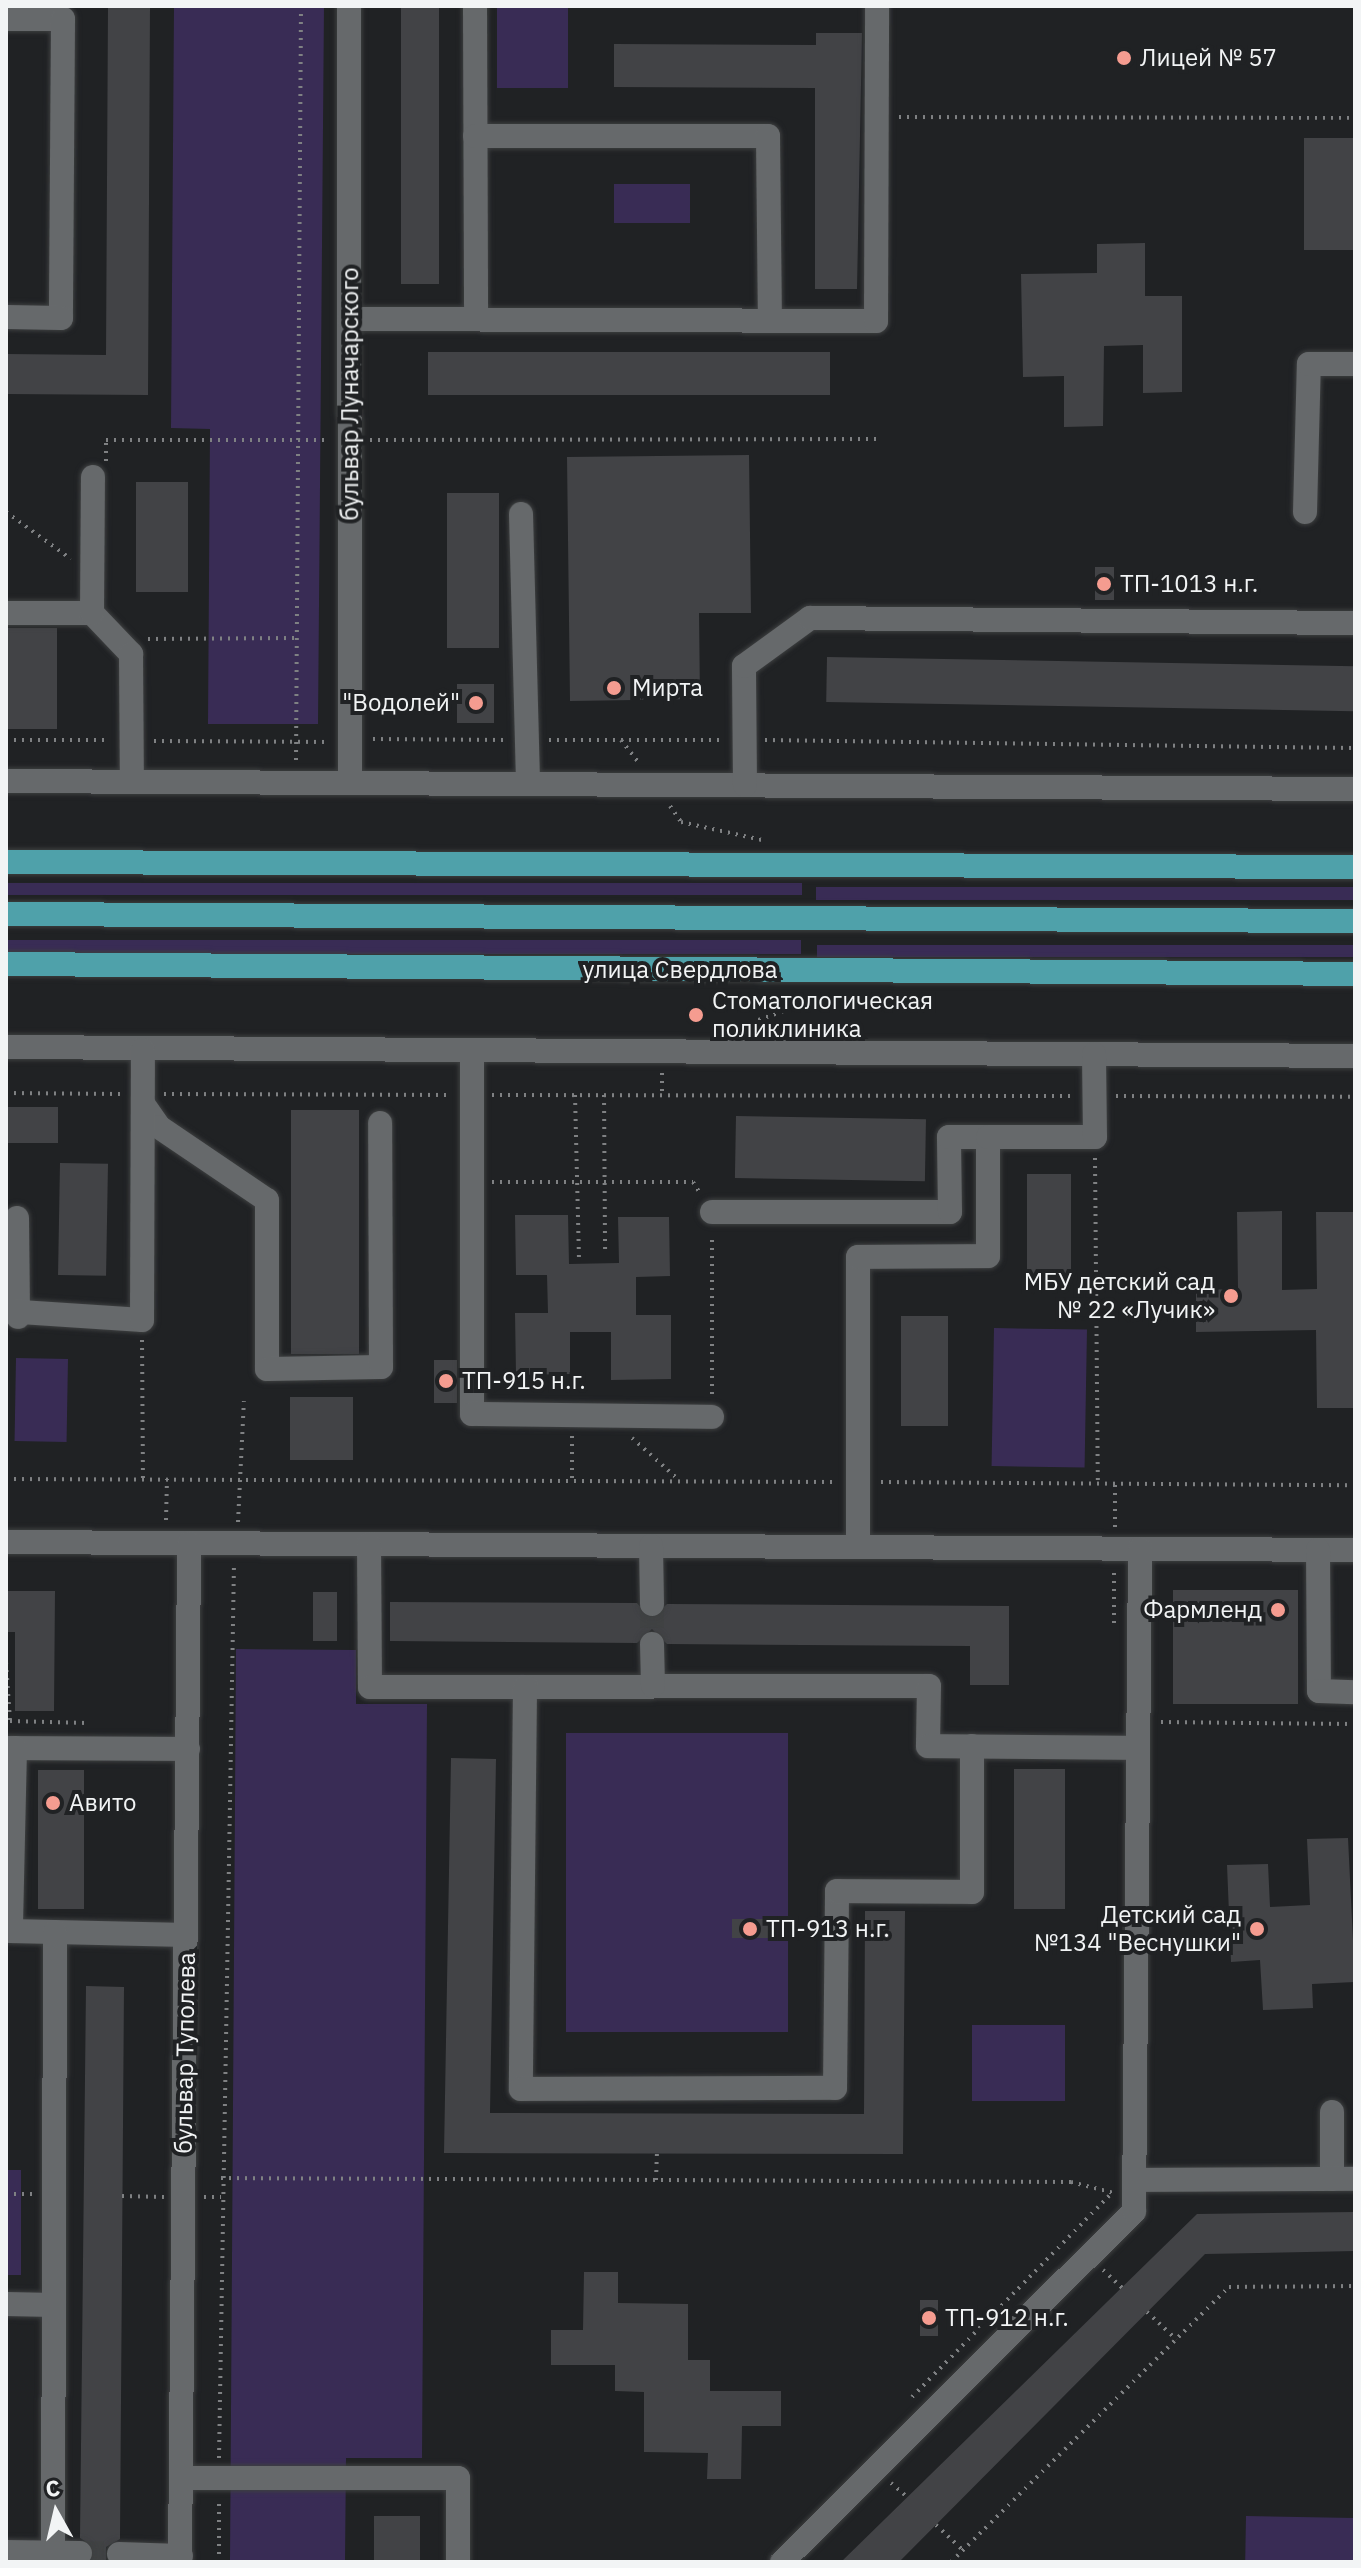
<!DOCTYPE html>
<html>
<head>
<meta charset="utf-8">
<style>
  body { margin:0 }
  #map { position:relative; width:1361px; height:2568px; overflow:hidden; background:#202224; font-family:"IBM Plex Sans",sans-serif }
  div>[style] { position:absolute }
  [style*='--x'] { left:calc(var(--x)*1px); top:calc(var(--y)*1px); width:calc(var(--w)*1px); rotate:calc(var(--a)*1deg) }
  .green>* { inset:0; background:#392c55; transform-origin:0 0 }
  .building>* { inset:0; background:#424346; transform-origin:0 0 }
  .minor-tunnel>* { height:24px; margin-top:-12px; transform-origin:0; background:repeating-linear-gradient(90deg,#404243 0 24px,transparent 0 36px) }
  .path>* { height:4px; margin-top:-2px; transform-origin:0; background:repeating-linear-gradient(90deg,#7f8183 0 2px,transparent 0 8px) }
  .roads { filter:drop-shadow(0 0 2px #3d3f40) drop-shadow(0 0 2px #3d3f40) }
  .minor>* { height:24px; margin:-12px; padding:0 12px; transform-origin:12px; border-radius:12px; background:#66696b }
  .major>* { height:24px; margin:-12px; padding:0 12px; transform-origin:12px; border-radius:12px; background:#4fa1aa }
  .dots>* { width:22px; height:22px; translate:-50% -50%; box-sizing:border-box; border:4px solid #202224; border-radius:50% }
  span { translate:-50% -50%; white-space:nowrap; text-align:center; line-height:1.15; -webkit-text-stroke:8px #202224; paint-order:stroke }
  .poi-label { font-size:24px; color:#f2f4f5 }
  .left { translate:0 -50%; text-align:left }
  .right { translate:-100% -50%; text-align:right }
  .street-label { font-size:24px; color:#f2f4f5 }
  .frame { position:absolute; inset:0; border:8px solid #f2f4f5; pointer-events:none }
  .north { position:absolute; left:16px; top:2472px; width:80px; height:80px; -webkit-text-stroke:6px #202224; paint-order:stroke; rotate:352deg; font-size:22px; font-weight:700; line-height:32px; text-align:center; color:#f2f4f5 }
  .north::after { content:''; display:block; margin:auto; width:28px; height:36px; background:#f2f4f5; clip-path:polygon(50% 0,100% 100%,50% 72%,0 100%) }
</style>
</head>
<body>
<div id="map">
  <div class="green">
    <i style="clip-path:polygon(174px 6px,324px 6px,318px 724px,208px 724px,210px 429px,171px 428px)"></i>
    <i style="left:497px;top:6px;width:71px;height:82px"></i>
    <i style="left:614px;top:184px;width:76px;height:39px"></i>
    <i style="left:6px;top:883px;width:796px;height:12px"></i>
    <i style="left:816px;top:887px;width:539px;height:13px"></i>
    <i style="left:6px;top:940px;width:795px;height:14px"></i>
    <i style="left:817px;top:945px;width:538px;height:12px"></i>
    <i style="left:994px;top:1328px;width:93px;height:138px;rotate:1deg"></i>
    <i style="left:16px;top:1358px;width:52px;height:83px;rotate:1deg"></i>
    <i style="clip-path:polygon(236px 1649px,356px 1650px,356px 1704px,427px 1704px,422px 2458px,346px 2458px,345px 2562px,230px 2562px)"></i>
    <i style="left:788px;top:1733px;width:299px;height:222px;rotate:90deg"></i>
    <i style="left:1065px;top:2025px;width:76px;height:93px;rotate:90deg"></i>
    <i style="left:6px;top:2170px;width:15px;height:105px"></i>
    <i style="left:1246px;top:2516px;width:109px;height:46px;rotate:1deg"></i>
  </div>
  <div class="building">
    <i style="clip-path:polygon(108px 6px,150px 6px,148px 395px,6px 394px,6px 354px,106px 355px)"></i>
    <i style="left:401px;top:6px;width:38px;height:278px"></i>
    <i style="clip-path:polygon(816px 33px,862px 33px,857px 289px,815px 289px,815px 88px,614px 87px,614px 44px,816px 45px)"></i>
    <i style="left:1304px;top:138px;width:51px;height:112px"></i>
    <i style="clip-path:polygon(1145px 243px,1145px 296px,1182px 296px,1182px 392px,1143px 393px,1143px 345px,1104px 346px,1103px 426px,1064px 427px,1064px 376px,1023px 377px,1021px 274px,1097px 273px,1097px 244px)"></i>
    <i style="left:428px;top:352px;width:402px;height:43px"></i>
    <i style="clip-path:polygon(749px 455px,751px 613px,699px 613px,700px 699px,570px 701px,567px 457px)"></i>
    <i style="left:136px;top:482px;width:52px;height:110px"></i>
    <i style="left:447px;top:493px;width:52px;height:155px"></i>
    <i style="left:1114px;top:567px;width:33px;height:19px;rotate:90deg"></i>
    <i style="left:6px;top:628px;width:51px;height:101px"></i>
    <i style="left:827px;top:657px;width:528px;height:45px;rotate:1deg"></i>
    <i style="left:457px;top:684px;width:37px;height:39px"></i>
    <i style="left:58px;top:1107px;width:36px;height:52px;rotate:90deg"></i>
    <i style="left:291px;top:1110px;width:68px;height:244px"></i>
    <i style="left:736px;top:1116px;width:190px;height:62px;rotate:1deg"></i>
    <i style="left:60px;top:1163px;width:48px;height:112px;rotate:1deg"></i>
    <i style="left:1027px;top:1174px;width:44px;height:111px"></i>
    <i style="clip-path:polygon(1282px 1211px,1282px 1290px,1317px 1289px,1316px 1212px,1355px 1212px,1355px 1408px,1317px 1408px,1316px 1330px,1196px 1332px,1196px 1290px,1238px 1289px,1237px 1212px)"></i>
    <i style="clip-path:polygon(515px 1215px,568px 1215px,569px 1264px,619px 1263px,618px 1217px,669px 1217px,670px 1276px,636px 1277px,636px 1315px,671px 1315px,671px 1379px,611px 1380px,611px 1332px,570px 1332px,570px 1374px,516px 1375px,515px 1313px,548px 1313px,547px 1275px,516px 1275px)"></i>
    <i style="left:901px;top:1316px;width:47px;height:110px"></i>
    <i style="left:434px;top:1360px;width:23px;height:43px"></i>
    <i style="left:290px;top:1397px;width:63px;height:63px"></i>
    <i style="left:1173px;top:1590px;width:125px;height:114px"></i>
    <i style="clip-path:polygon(6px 1591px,55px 1591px,54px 1711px,15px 1711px,15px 1632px,6px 1632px)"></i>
    <i style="left:313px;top:1592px;width:24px;height:49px"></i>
    <i style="clip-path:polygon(390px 1602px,637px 1603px,651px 1619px,667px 1604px,1009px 1606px,1009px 1685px,970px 1685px,970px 1646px,667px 1644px,652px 1629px,637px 1643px,390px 1641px)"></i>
    <i style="clip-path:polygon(451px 1758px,496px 1759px,490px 2113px,864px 2114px,865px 1911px,905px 1911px,903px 2154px,444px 2153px)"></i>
    <i style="left:1065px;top:1769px;width:140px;height:51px;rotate:90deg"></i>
    <i style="left:38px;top:1770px;width:46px;height:139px"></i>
    <i style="clip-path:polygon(1348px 1838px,1355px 1982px,1312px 1984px,1313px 2008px,1263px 2010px,1260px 1960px,1231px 1962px,1227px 1865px,1268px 1864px,1270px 1907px,1310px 1905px,1307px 1839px)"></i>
    <i style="left:732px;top:1919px;width:36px;height:19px"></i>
    <i style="clip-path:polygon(86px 1986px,124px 1987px,120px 2539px,106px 2547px,106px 2562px,92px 2562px,93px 2546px,80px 2538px)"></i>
    <i style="clip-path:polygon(1355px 2212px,1355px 2251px,1205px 2254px,899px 2562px,841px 2562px,1197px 2214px)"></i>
    <i style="clip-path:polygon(584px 2272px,618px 2272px,618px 2303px,688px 2304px,688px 2360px,710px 2360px,710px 2391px,781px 2391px,781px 2426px,742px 2426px,741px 2479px,707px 2479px,708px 2453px,644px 2452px,644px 2392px,615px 2391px,615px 2365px,551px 2365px,551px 2330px,583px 2330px)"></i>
    <i style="left:920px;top:2300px;width:18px;height:36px"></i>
    <i style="left:374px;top:2516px;width:46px;height:46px"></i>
  </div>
  <div class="minor-tunnel">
    <i style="--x:652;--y:1604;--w:40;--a:90"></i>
    <i style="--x:80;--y:2553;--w:39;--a:1"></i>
  </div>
  <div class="path">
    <i style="--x:899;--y:117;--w:456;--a:0.1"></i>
    <i style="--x:370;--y:440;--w:507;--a:-0.11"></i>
    <i style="--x:106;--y:461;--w:21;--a:-90"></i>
    <i style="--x:106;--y:440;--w:223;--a:0"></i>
    <i style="--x:6;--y:512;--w:80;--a:35.9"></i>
    <i style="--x:148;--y:639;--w:149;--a:-0.4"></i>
    <i style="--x:373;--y:739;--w:132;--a:0.4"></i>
    <i style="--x:6;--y:740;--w:103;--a:0"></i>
    <i style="--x:549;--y:740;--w:176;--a:0"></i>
    <i style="--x:621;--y:740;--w:29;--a:52"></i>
    <i style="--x:765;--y:740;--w:590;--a:0.78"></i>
    <i style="--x:154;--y:741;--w:175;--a:0.3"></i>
    <i style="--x:296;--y:760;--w:754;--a:-89.62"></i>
    <i style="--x:670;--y:806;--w:19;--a:55"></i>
    <i style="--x:681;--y:822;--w:83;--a:12.5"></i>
    <i style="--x:736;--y:1028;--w:74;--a:-19.7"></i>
    <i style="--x:662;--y:1073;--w:21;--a:90"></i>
    <i style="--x:6;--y:1093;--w:114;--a:0.5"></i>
    <i style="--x:164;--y:1094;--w:288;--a:0.2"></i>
    <i style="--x:492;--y:1095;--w:580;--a:0.1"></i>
    <i style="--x:575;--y:1095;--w:162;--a:88.6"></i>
    <i style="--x:604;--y:1095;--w:160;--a:89.6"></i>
    <i style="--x:1116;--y:1096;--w:239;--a:0.2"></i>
    <i style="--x:1095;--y:1158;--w:326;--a:89.5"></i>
    <i style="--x:492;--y:1182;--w:201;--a:0"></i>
    <i style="--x:693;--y:1182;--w:13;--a:58"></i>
    <i style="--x:142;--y:1340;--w:139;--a:89.6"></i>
    <i style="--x:712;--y:1394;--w:159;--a:-90"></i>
    <i style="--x:572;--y:1436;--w:45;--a:90"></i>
    <i style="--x:632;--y:1438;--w:63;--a:41.8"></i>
    <i style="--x:6;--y:1479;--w:831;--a:0.21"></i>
    <i style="--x:881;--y:1482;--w:474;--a:0.4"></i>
    <i style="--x:166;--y:1520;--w:41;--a:-88.6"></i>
    <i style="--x:238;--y:1522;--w:121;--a:-87.2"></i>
    <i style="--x:1115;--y:1527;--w:43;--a:-90"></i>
    <i style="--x:1114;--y:1623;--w:51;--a:-90"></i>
    <i style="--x:6;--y:1662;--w:59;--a:86.1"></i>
    <i style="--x:10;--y:1721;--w:77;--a:1.5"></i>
    <i style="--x:1161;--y:1722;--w:194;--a:0.6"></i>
    <i style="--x:221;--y:2178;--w:850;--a:0.27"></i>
    <i style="--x:1071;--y:2182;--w:44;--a:14.3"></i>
    <i style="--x:656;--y:2180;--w:26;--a:-88"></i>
    <i style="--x:6;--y:2194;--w:27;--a:0"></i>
    <i style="--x:122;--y:2196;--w:42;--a:1.4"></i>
    <i style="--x:204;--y:2197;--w:17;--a:0"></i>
    <i style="--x:1103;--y:2270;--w:26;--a:43"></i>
    <i style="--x:1147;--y:2312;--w:40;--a:43"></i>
    <i style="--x:912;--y:2397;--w:283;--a:-45.6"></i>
    <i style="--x:219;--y:2458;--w:891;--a:-89.04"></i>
    <i style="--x:891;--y:2483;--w:21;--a:41"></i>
    <i style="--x:936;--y:2525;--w:37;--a:43"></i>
    <i style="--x:219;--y:2562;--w:64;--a:-90"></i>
    <i style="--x:951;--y:2562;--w:391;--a:-44.7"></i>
    <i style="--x:1229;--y:2287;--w:126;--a:-0.5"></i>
  </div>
  <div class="roads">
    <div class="minor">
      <i style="--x:349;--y:6;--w:776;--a:89.93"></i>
      <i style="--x:475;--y:6;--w:313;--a:89.8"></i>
      <i style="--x:6;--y:19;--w:57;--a:0"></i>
      <i style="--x:63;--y:19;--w:299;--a:90.4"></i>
      <i style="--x:61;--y:318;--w:55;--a:-179"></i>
      <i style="--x:475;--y:136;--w:293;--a:0"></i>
      <i style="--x:768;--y:136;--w:184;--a:89.4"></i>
      <i style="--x:349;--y:319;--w:527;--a:0.22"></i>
      <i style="--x:876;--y:321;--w:315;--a:-89.8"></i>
      <i style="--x:1305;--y:512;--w:148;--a:-88.5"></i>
      <i style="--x:1309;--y:364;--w:46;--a:0"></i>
      <i style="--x:521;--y:514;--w:270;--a:88.5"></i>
      <i style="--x:6;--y:613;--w:86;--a:0"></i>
      <i style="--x:92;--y:613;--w:57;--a:46.4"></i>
      <i style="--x:131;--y:654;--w:128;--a:89.6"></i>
      <i style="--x:92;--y:613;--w:136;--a:-89.6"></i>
      <i style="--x:6;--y:781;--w:1349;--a:0.34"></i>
      <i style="--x:745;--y:785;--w:119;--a:-90.5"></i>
      <i style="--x:744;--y:666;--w:82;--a:-36"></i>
      <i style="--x:810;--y:618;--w:545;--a:0.53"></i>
      <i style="--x:6;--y:1047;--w:1349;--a:0.38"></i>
      <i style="--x:472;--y:1051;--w:363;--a:90"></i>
      <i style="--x:472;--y:1414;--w:240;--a:0.7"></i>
      <i style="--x:143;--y:1104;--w:28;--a:55"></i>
      <i style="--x:159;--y:1127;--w:130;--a:34.1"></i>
      <i style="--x:267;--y:1200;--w:169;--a:90"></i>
      <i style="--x:267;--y:1369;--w:114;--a:-1"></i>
      <i style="--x:381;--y:1367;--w:244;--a:-90.2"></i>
      <i style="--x:712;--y:1212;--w:238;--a:0"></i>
      <i style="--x:950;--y:1212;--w:75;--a:-90.8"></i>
      <i style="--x:949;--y:1137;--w:39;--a:0"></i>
      <i style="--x:17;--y:1218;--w:99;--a:89.4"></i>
      <i style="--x:6;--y:1311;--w:136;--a:3.8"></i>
      <i style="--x:142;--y:1320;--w:270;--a:-89.8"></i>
      <i style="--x:6;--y:1542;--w:1349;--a:0.34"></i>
      <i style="--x:369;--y:1544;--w:143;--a:89.6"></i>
      <i style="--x:370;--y:1687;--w:559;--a:-0.1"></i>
      <i style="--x:929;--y:1686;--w:60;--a:91"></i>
      <i style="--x:928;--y:1746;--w:209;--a:0.5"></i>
      <i style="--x:651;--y:1546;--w:58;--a:89"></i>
      <i style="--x:858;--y:1547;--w:290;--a:-90"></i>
      <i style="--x:858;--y:1257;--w:130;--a:-0.4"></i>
      <i style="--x:988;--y:1256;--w:119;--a:-90"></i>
      <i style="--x:988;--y:1137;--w:107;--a:0"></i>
      <i style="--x:1095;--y:1137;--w:83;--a:-90.7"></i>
      <i style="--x:1318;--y:1550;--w:141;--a:89.6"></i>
      <i style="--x:1319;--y:1691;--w:36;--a:2"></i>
      <i style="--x:652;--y:1644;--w:42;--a:88.6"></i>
      <i style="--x:525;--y:1687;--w:402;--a:90.6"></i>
      <i style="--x:521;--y:2089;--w:314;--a:-0.2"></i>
      <i style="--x:835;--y:2088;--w:197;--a:-89.4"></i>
      <i style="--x:837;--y:1891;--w:135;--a:0.4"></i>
      <i style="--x:972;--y:1892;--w:146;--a:-90"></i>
      <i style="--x:6;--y:1748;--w:182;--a:0.3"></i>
      <i style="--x:15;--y:1748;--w:183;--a:91.3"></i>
      <i style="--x:11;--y:1931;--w:175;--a:1.3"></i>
      <i style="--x:1332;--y:2179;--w:67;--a:-90"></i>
      <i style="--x:1135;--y:2180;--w:220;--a:-0.3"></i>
      <i style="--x:6;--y:2304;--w:48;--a:1.2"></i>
      <i style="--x:181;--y:2478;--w:277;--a:0"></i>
      <i style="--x:458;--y:2478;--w:84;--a:90"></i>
      <i style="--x:6;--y:2552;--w:74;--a:0.8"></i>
      <i style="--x:119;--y:2554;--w:62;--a:1.8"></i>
      <i style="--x:53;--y:2562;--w:630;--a:-89.82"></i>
      <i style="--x:180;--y:2562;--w:1019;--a:-89.49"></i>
      <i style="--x:782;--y:2562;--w:497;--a:-44.9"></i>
      <i style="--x:1134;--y:2211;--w:662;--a:-89.48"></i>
    </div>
    <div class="major">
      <i style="--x:6;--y:862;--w:1349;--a:0.21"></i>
      <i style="--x:6;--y:914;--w:1349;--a:0.3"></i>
      <i style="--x:6;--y:964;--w:1349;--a:0.42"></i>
    </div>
  </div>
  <div class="dots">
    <i style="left:1124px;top:58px;background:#f59c90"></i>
    <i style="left:1104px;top:584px;background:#f59c90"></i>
    <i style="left:614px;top:688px;background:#f59c90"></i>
    <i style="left:476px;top:703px;background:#f59c90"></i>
    <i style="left:696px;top:1015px;background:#f59c90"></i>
    <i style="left:1231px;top:1296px;background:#f59c90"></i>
    <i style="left:446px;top:1381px;background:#f59c90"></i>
    <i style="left:1278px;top:1610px;background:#f59c90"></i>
    <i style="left:53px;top:1803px;background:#f59c90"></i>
    <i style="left:750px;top:1929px;background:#f59c90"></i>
    <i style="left:1257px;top:1929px;background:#f59c90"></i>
    <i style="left:929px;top:2318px;background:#f59c90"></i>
  </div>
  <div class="poi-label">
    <span class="left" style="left:1140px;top:58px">Лицей № 57</span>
    <span class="left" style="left:1120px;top:584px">ТП-1013 н.г.</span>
    <span class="left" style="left:632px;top:688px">Мирта</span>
    <span class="right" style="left:460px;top:703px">"Водолей"</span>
    <span class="left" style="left:712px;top:1015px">Стоматологическая<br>поликлиника</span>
    <span class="right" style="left:1215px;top:1296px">МБУ детский сад<br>№ 22 «Лучик»</span>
    <span class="left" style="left:462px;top:1381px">ТП-915 н.г.</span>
    <span class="right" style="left:1262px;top:1610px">Фармленд</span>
    <span class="left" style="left:69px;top:1803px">Авито</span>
    <span class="right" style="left:1241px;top:1929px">Детский сад<br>№134 "Веснушки"</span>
    <span class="left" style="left:766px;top:1929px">ТП-913 н.г.</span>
    <span class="left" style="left:945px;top:2318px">ТП-912 н.г.</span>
  </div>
  <div class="street-label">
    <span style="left:350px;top:394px;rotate:-90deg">бульвар Луначарского</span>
    <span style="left:680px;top:970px">улица Свердлова</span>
    <span style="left:185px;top:2053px;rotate:-89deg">бульвар Туполева</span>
  </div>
  <div class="frame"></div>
  <div class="north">С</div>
</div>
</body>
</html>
